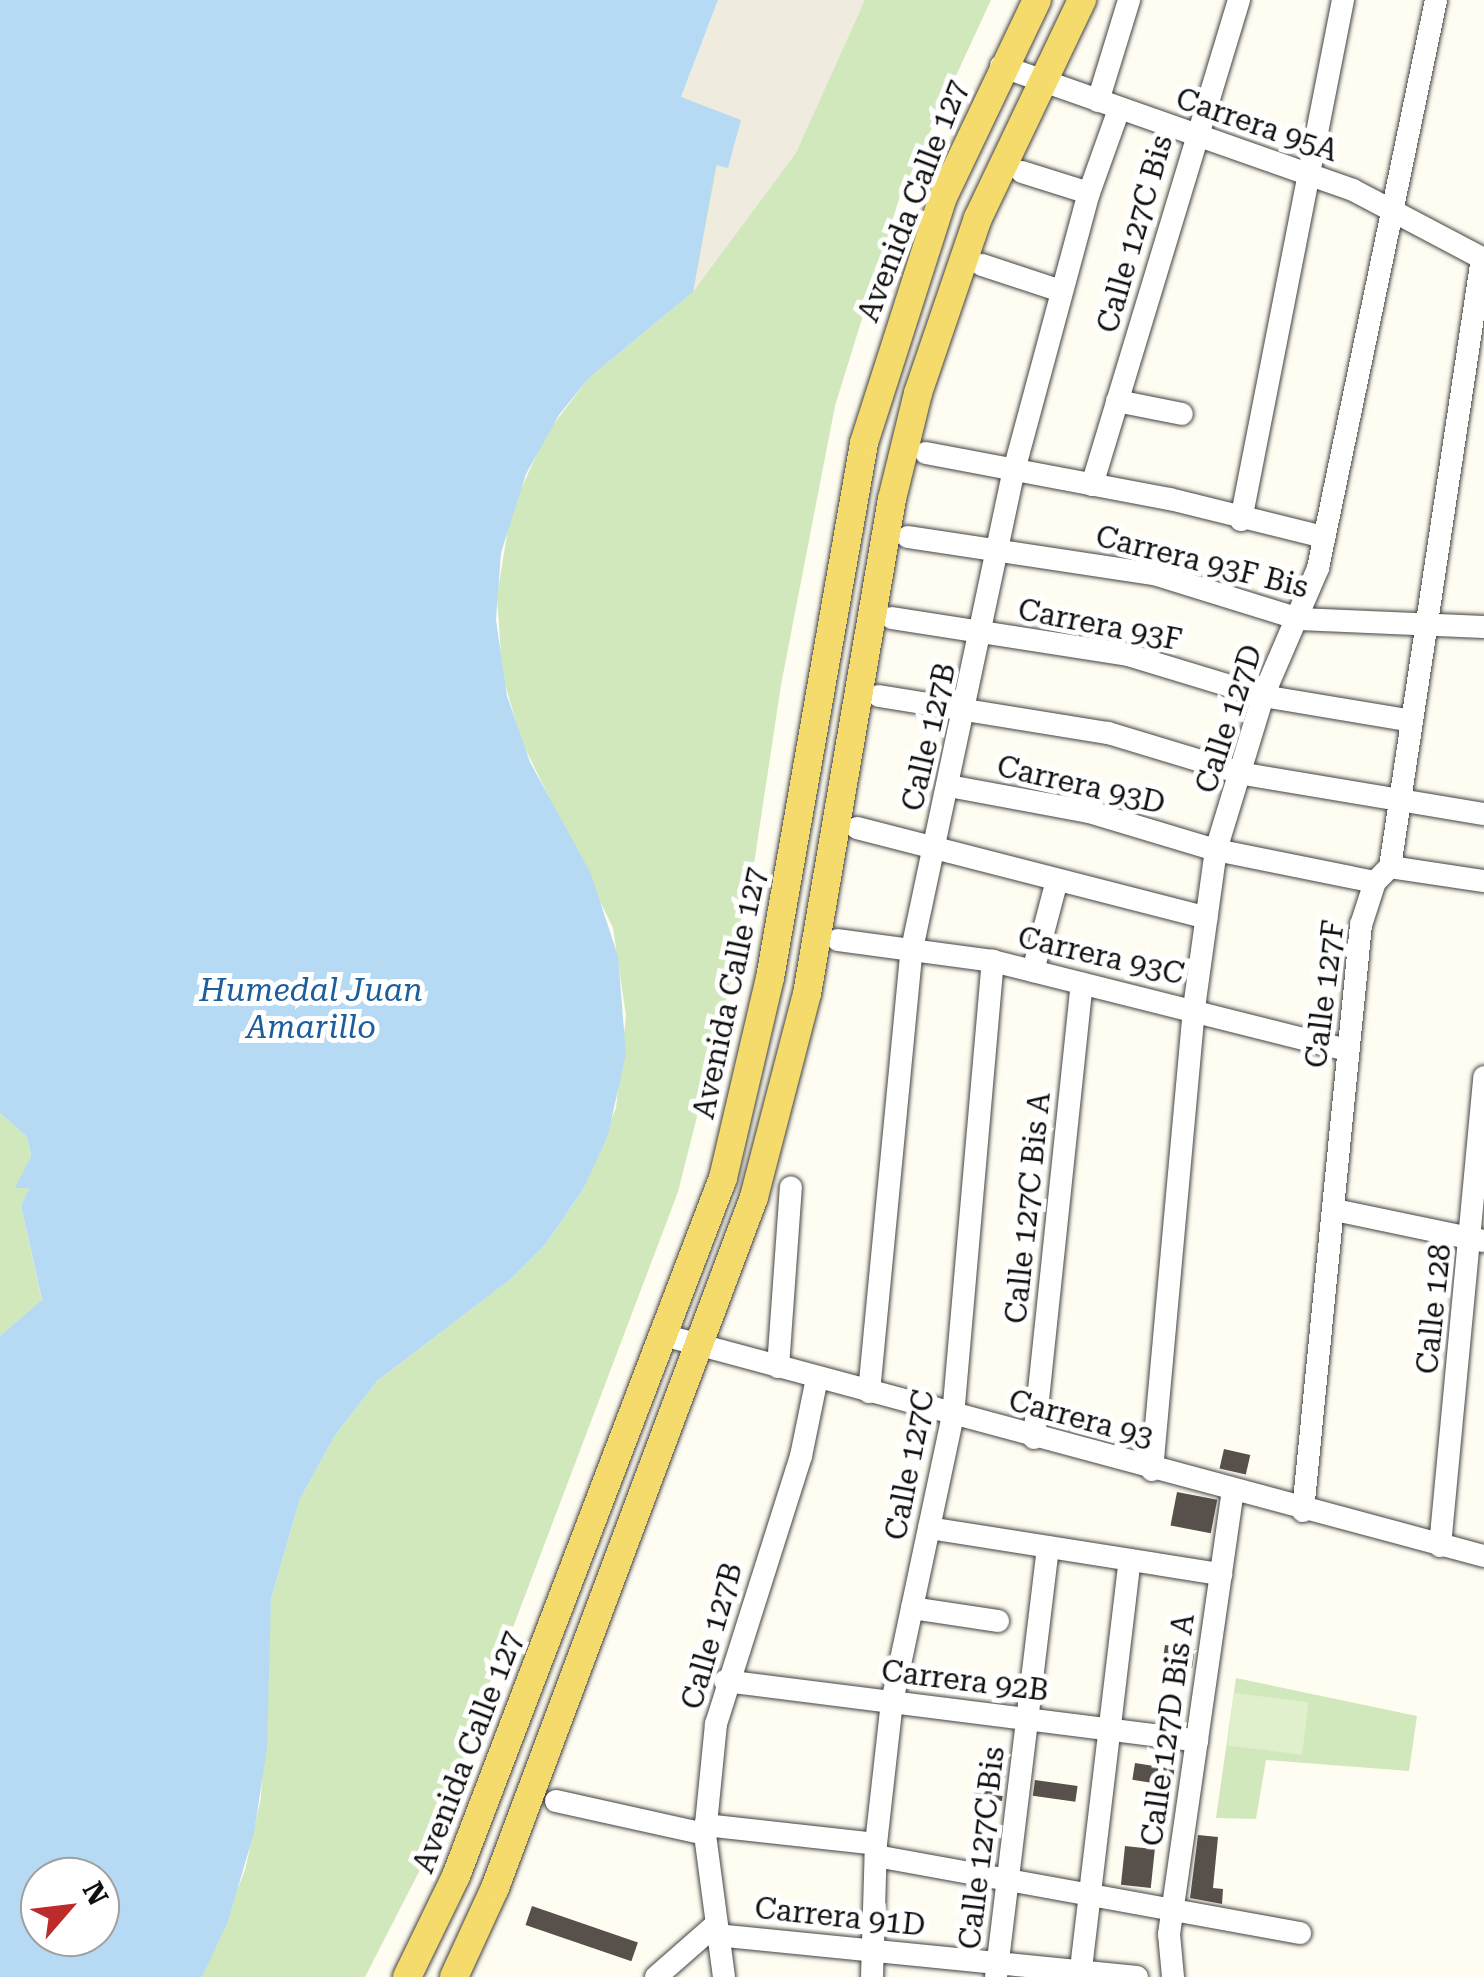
<!DOCTYPE html>
<html>
<head>
<meta charset="utf-8">
<style>
  body { margin:0 }
  #map { position:relative; width:1484px; height:1977px; overflow:hidden; background:#fffdf1; font-family:"Roboto Serif",serif }
  div>[style] { position:absolute }
  [style*='--x'] { left:calc(var(--x)*1px); top:calc(var(--y)*1px); width:calc(var(--w)*1px); rotate:calc(var(--a)*1deg) }
  .green>* { inset:0; background:#d0e8bb }
  .pitch>* { inset:0; background:#e1f0cc; transform-origin:0 0 }
  .plaza>* { inset:0; background:#efecdf }
  .water>* { inset:0; background:#b7daf4 }
  .building>* { inset:0; background:#57504b; transform-origin:0 0 }
  .roads { filter:drop-shadow(0 0 2px #424242) drop-shadow(0 0 2px #424242) }
  .minor>* { height:22px; margin:-11px; padding:0 11px; transform-origin:11px; border-radius:11px; background:#fff }
  .major>* { height:28px; margin:-14px; padding:0 14px; transform-origin:14px; border-radius:14px; background:#f4db6b }
  span { translate:-50% -50%; white-space:nowrap; text-align:center; line-height:1.15; -webkit-text-stroke:10px #fff; paint-order:stroke }
  .street-label { font-size:30px; color:#0f0f0f }
  .water-label { font-size:32px; color:#1b5d9d; font-style:italic }
  .north { position:absolute; left:20px; top:1857px; width:100px; height:100px; box-sizing:border-box; background:#fff; border:2px solid #9f9f9f; border-radius:50%; rotate:62deg; font-size:28px; font-weight:700; line-height:40px; text-align:center; color:#0f0f0f }
  .north::after { content:''; display:block; margin:auto; width:35px; height:45px; background:#bb2c2a; clip-path:polygon(50% 0,100% 100%,50% 72%,0 100%) }
</style>
</head>
<body>
<div id="map">
  <div class="green">
    <i style="clip-path:polygon(718px 0,991px 0,899px 199px,835px 406px,781px 685px,744px 930px,678px 1192px,424px 1862px,365px 1977px,202px 1977px,245px 1870px,261px 1797px,271px 1599px,300px 1499px,334px 1437px,377px 1381px,511px 1279px,545px 1245px,584px 1188px,616px 1108px,626px 1016px,613px 928px,521px 740px,502px 673px,497px 595px,511px 511px,546px 434px,589px 378px,693px 292px)"></i>
    <i style="clip-path:polygon(0 1113px,27px 1137px,31px 1156px,16px 1188px,29px 1188px,21px 1206px,42px 1301px,0 1336px)"></i>
    <i style="clip-path:polygon(1236px 1678px,1417px 1716px,1409px 1771px,1266px 1760px,1256px 1819px,1216px 1818px)"></i>
  </div>
  <div class="pitch">
    <i style="left:1234px;top:1693px;width:75px;height:53px;rotate:7deg"></i>
  </div>
  <div class="plaza">
    <i style="clip-path:polygon(718px 0,865px 0,796px 153px,693px 292px,717px 164px,728px 167px,681px 97px)"></i>
  </div>
  <div class="water">
    <i style="clip-path:polygon(evenodd,0 0,718px 0,681px 97px,741px 120px,728px 168px,716px 165px,693px 292px,589px 378px,559px 415px,526px 474px,501px 553px,496px 620px,507px 696px,530px 762px,591px 874px,618px 956px,626px 1054px,608px 1135px,584px 1188px,545px 1245px,511px 1279px,377px 1381px,334px 1437px,300px 1499px,271px 1599px,267px 1748px,254px 1833px,228px 1921px,202px 1977px,0 1977px,0 1336px,42px 1300px,21px 1206px,29px 1188px,15px 1188px,31px 1156px,27px 1137px,0 1113px,0 0,40px 1877px,100px 1877px,100px 1937px,40px 1937px,40px 1877px)"></i>
  </div>
  <div class="building">
    <i style="left:1224px;top:1449px;width:27px;height:20px;rotate:13deg"></i>
    <i style="left:1177px;top:1492px;width:41px;height:34px;rotate:11deg"></i>
    <i style="left:1165px;top:1645px;width:30px;height:19px;rotate:8deg"></i>
    <i style="clip-path:polygon(992px 1761px,1007px 1764px,1002px 1801px,973px 1796px,976px 1778px,989px 1780px)"></i>
    <i style="left:1135px;top:1763px;width:40px;height:17px;rotate:9deg"></i>
    <i style="left:1035px;top:1780px;width:43px;height:16px;rotate:8deg"></i>
    <i style="clip-path:polygon(1198px 1835px,1218px 1837px,1213px 1888px,1223px 1889px,1222px 1904px,1190px 1898px)"></i>
    <i style="left:1125px;top:1846px;width:30px;height:39px;rotate:6deg"></i>
    <i style="left:532px;top:1906px;width:112px;height:20px;rotate:19deg"></i>
  </div>
  <div class="roads">
    <div class="minor">
      <i style="--x:1001;--y:66;--w:373;--a:19.4"></i>
      <i style="--x:1353;--y:190;--w:148;--a:27.8"></i>
      <i style="--x:1098;--y:101;--w:106;--a:-72.9"></i>
      <i style="--x:1022;--y:172;--w:70;--a:17.4"></i>
      <i style="--x:982;--y:265;--w:83;--a:18.2"></i>
      <i style="--x:1117;--y:401;--w:66;--a:11.3"></i>
      <i style="--x:926;--y:453;--w:248;--a:10.7"></i>
      <i style="--x:1170;--y:499;--w:159;--a:13.9"></i>
      <i style="--x:1092;--y:485;--w:507;--a:-73.14"></i>
      <i style="--x:1241;--y:520;--w:530;--a:-78.9"></i>
      <i style="--x:908;--y:537;--w:249;--a:8.6"></i>
      <i style="--x:1154;--y:574;--w:152;--a:17.2"></i>
      <i style="--x:1299;--y:619;--w:185;--a:2.5"></i>
      <i style="--x:892;--y:618;--w:239;--a:8.9"></i>
      <i style="--x:1128;--y:655;--w:141;--a:16.9"></i>
      <i style="--x:1263;--y:696;--w:151;--a:9.5"></i>
      <i style="--x:879;--y:696;--w:232;--a:9.2"></i>
      <i style="--x:1108;--y:733;--w:142;--a:16.8"></i>
      <i style="--x:1244;--y:774;--w:243;--a:9.5"></i>
      <i style="--x:949;--y:786;--w:142;--a:10.5"></i>
      <i style="--x:1089;--y:812;--w:133;--a:16.7"></i>
      <i style="--x:1216;--y:850;--w:162;--a:11.4"></i>
      <i style="--x:857;--y:828;--w:361;--a:14.4"></i>
      <i style="--x:1390;--y:867;--w:95;--a:8.5"></i>
      <i style="--x:838;--y:940;--w:156;--a:7.7"></i>
      <i style="--x:993;--y:961;--w:365;--a:14.1"></i>
      <i style="--x:1033;--y:971;--w:90;--a:-75.2"></i>
      <i style="--x:1335;--y:1210;--w:151;--a:11.8"></i>
      <i style="--x:663;--y:1335;--w:850;--a:15.07"></i>
      <i style="--x:778;--y:1367;--w:180;--a:-85.9"></i>
      <i style="--x:869;--y:1392;--w:445;--a:-84.5"></i>
      <i style="--x:912;--y:949;--w:486;--a:-78"></i>
      <i style="--x:1013;--y:474;--w:291;--a:-74.9"></i>
      <i style="--x:1089;--y:193;--w:89;--a:-70.3"></i>
      <i style="--x:1034;--y:1438;--w:457;--a:-84"></i>
      <i style="--x:1152;--y:1470;--w:464;--a:-84.8"></i>
      <i style="--x:1194;--y:1008;--w:160;--a:-82.1"></i>
      <i style="--x:1216;--y:850;--w:161;--a:-73"></i>
      <i style="--x:1263;--y:696;--w:139;--a:-66.7"></i>
      <i style="--x:1318;--y:568;--w:580;--a:-78.26"></i>
      <i style="--x:1303;--y:1511;--w:589;--a:-84.35"></i>
      <i style="--x:1361;--y:925;--w:45;--a:-72"></i>
      <i style="--x:1375;--y:882;--w:21;--a:-45"></i>
      <i style="--x:1390;--y:867;--w:616;--a:-81.41"></i>
      <i style="--x:929;--y:1528;--w:296;--a:9"></i>
      <i style="--x:1440;--y:1546;--w:471;--a:-84.6"></i>
      <i style="--x:912;--y:1608;--w:87;--a:8.6"></i>
      <i style="--x:725;--y:1681;--w:476;--a:7.2"></i>
      <i style="--x:556;--y:1801;--w:153;--a:12.5"></i>
      <i style="--x:705;--y:1825;--w:172;--a:6.3"></i>
      <i style="--x:876;--y:1856;--w:431;--a:10.3"></i>
      <i style="--x:716;--y:1935;--w:423;--a:5.7"></i>
      <i style="--x:656;--y:1977;--w:77;--a:-41.3"></i>
      <i style="--x:724;--y:1977;--w:144;--a:-97.6"></i>
      <i style="--x:705;--y:1834;--w:111;--a:-84.3"></i>
      <i style="--x:716;--y:1724;--w:281;--a:-72.4"></i>
      <i style="--x:801;--y:1456;--w:80;--a:-78.4"></i>
      <i style="--x:872;--y:1977;--w:133;--a:-88.3"></i>
      <i style="--x:876;--y:1844;--w:143;--a:-83.6"></i>
      <i style="--x:892;--y:1702;--w:292;--a:-78"></i>
      <i style="--x:953;--y:1416;--w:457;--a:-85"></i>
      <i style="--x:996;--y:1977;--w:433;--a:-83.1"></i>
      <i style="--x:1080;--y:1977;--w:420;--a:-83.2"></i>
      <i style="--x:1173;--y:1977;--w:43;--a:-95.3"></i>
      <i style="--x:1169;--y:1934;--w:447;--a:-81.8"></i>
    </div>
    <div class="major">
      <i style="--x:407;--y:1977;--w:112;--a:-64.1"></i>
      <i style="--x:456;--y:1876;--w:747;--a:-69.07"></i>
      <i style="--x:723;--y:1178;--w:205;--a:-76.8"></i>
      <i style="--x:770;--y:978;--w:543;--a:-80.03"></i>
      <i style="--x:864;--y:443;--w:258;--a:-72.2"></i>
      <i style="--x:943;--y:197;--w:218;--a:-64.5"></i>
      <i style="--x:454;--y:1977;--w:98;--a:-65.3"></i>
      <i style="--x:495;--y:1888;--w:738;--a:-69.45"></i>
      <i style="--x:754;--y:1197;--w:210;--a:-75.4"></i>
      <i style="--x:807;--y:994;--w:502;--a:-80.26"></i>
      <i style="--x:892;--y:499;--w:109;--a:-76.2"></i>
      <i style="--x:918;--y:393;--w:185;--a:-71.1"></i>
      <i style="--x:978;--y:218;--w:242;--a:-64.5"></i>
    </div>
  </div>
  <div class="street-label">
    <span style="left:1257px;top:125px;rotate:19deg">Carrera 95A</span>
    <span style="left:913px;top:201px;rotate:-69deg">Avenida Calle 127</span>
    <span style="left:1135px;top:234px;rotate:-74deg">Calle 127C Bis</span>
    <span style="left:1202px;top:562px;rotate:14deg">Carrera 93F Bis</span>
    <span style="left:1100px;top:625px;rotate:11deg">Carrera 93F</span>
    <span style="left:1229px;top:719px;rotate:-72deg">Calle 127D</span>
    <span style="left:929px;top:737px;rotate:-77deg">Calle 127B</span>
    <span style="left:1081px;top:785px;rotate:13deg">Carrera 93D</span>
    <span style="left:1101px;top:956px;rotate:13deg">Carrera 93C</span>
    <span style="left:730px;top:993px;rotate:-78deg">Avenida Calle 127</span>
    <span style="left:1325px;top:994px;rotate:-83deg">Calle 127F</span>
    <span style="left:1028px;top:1208px;rotate:-84deg">Calle 127C Bis A</span>
    <span style="left:1434px;top:1309px;rotate:-84deg">Calle 128</span>
    <span style="left:1081px;top:1419px;rotate:15deg">Carrera 93</span>
    <span style="left:910px;top:1465px;rotate:-79deg">Calle 127C</span>
    <span style="left:712px;top:1636px;rotate:-74deg">Calle 127B</span>
    <span style="left:965px;top:1681px;rotate:7deg">Carrera 92B</span>
    <span style="left:1168px;top:1730px;rotate:-82deg">Calle 127D Bis A</span>
    <span style="left:468px;top:1752px;rotate:-69deg">Avenida Calle 127</span>
    <span style="left:982px;top:1848px;rotate:-83deg">Calle 127C Bis</span>
    <span style="left:840px;top:1917px;rotate:6deg">Carrera 91D</span>
  </div>
  <div class="water-label">
    <span style="left:311px;top:1009px">Humedal Juan<br>Amarillo</span>
  </div>
  <div class="north">N</div>
</div>
</body>
</html>
